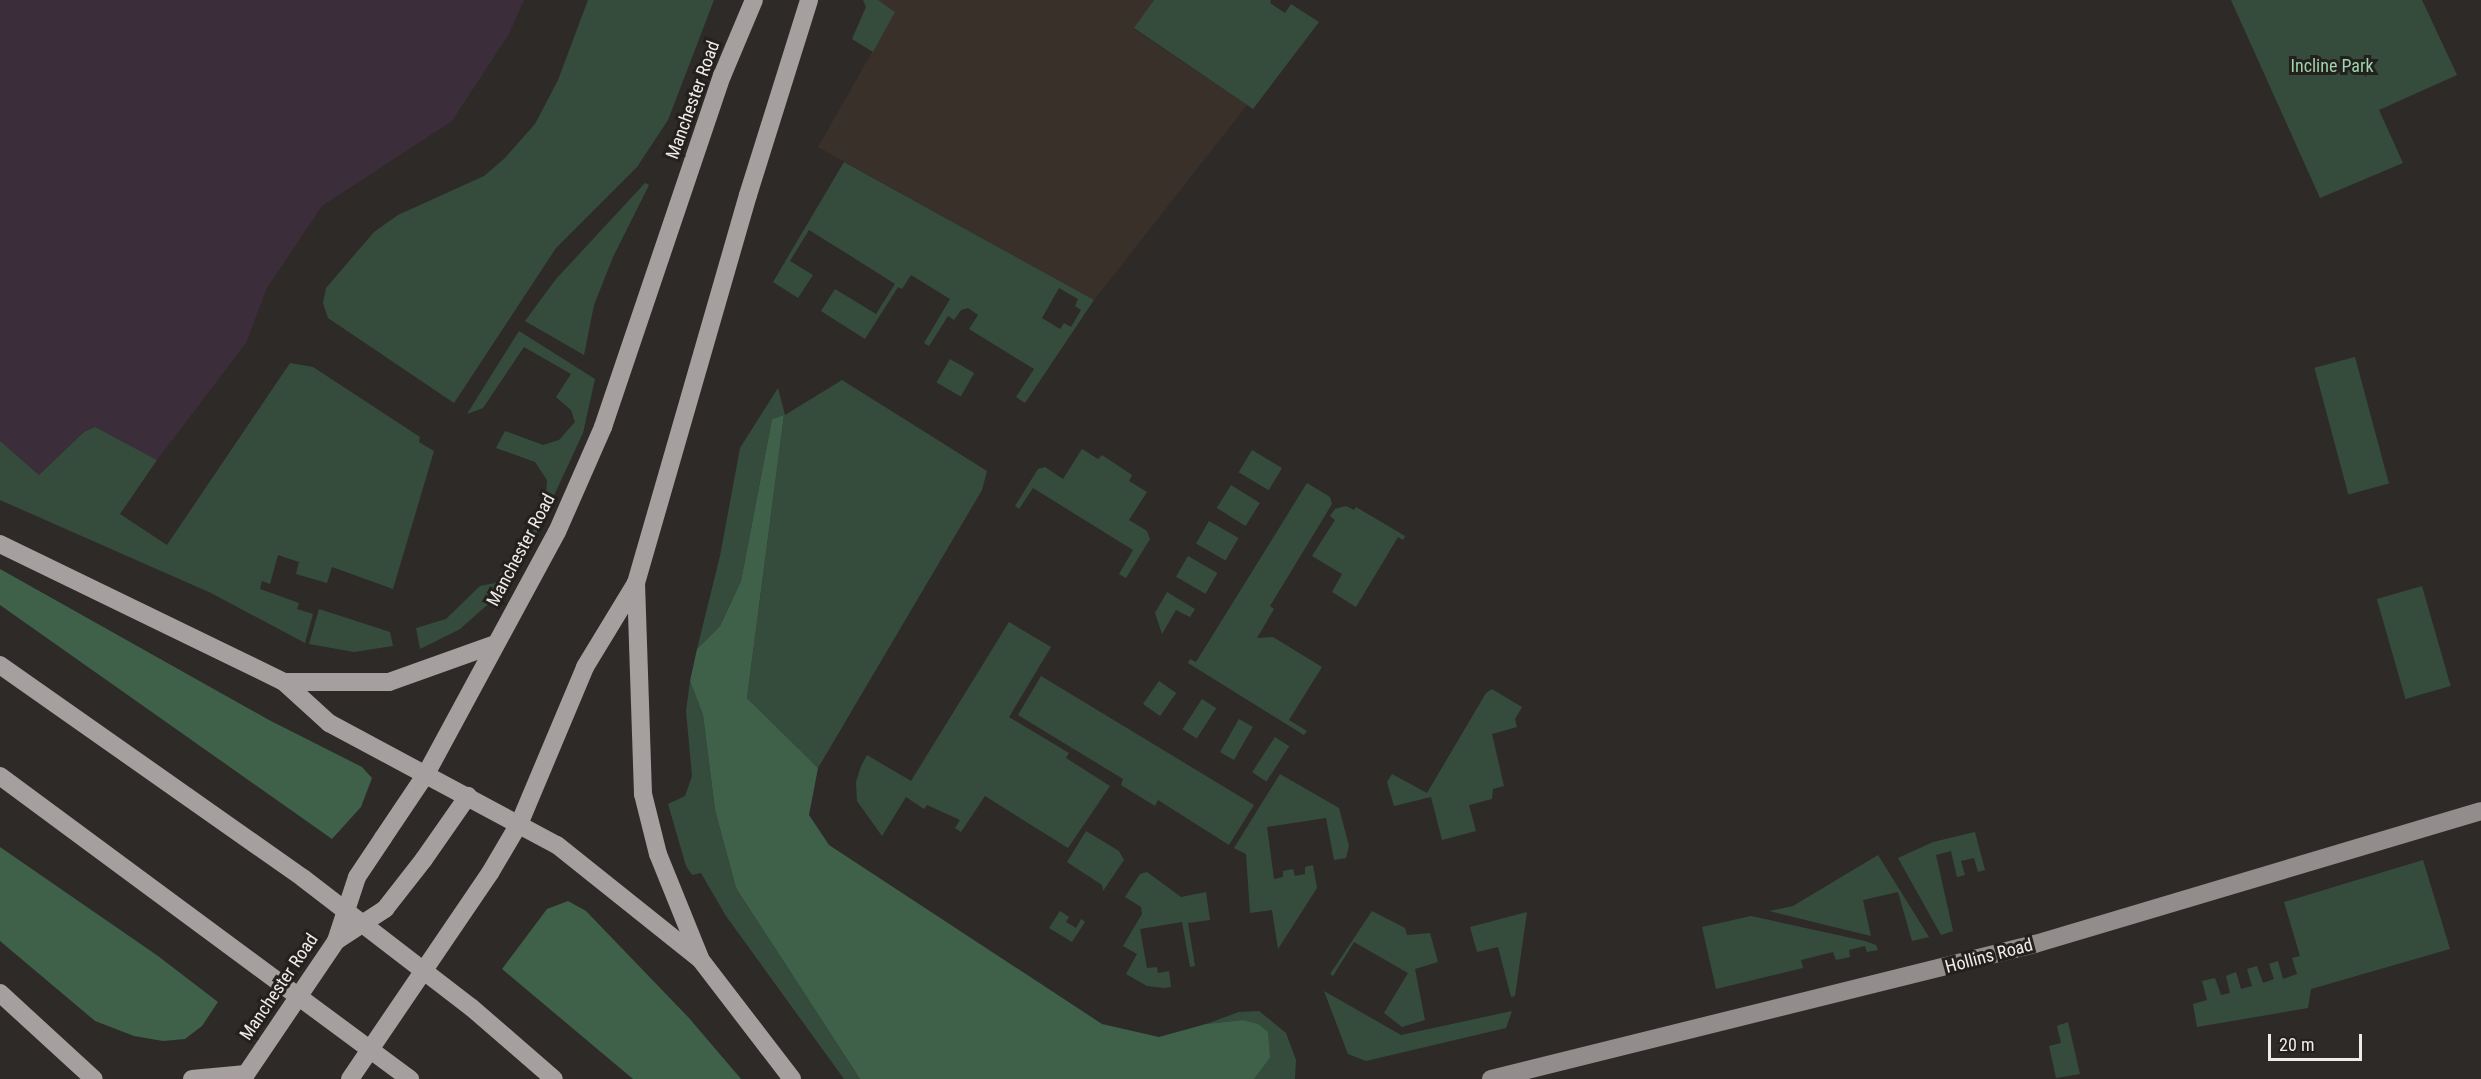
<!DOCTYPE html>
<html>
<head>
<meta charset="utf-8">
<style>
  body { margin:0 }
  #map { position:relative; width:2481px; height:1079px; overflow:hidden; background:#2e2a28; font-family:"Roboto Condensed",sans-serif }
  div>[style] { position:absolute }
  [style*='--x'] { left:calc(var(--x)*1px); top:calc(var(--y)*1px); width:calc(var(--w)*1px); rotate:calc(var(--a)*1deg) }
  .built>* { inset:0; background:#3a302a }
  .industrial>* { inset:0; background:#3b2d3a }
  .green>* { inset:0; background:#354c3c; transform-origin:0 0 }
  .forest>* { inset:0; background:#3f6049 }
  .major>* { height:18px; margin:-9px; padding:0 9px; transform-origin:9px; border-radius:9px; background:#928c8d }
  .highway>* { height:18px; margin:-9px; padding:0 9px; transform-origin:9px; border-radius:9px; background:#a69fa0 }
  .highway-bridge>* { height:18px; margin:-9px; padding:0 9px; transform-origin:9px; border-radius:9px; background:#a69fa0 }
  span { translate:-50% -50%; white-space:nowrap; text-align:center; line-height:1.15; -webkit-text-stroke:6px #24201e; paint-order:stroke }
  .park-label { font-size:18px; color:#9bd5aa }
  .street-label { font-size:18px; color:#eeebe9 }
  .scale { position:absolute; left:2268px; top:1034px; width:94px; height:27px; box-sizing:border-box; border:3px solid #eeebe9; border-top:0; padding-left:8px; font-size:18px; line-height:21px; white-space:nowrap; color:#eeebe9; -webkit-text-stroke:4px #24201e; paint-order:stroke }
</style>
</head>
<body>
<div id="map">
  <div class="built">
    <i style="clip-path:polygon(878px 0,1154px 0,1134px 29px,1247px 105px,1094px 300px,818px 147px,895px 12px)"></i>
  </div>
  <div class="industrial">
    <i style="clip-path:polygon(0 0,524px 0,509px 34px,452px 121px,322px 206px,267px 288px,246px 343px,157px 460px,95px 427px,84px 432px,39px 475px,0 441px)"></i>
  </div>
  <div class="green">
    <i style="clip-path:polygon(588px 0,714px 0,668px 120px,637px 167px,556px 248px,454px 403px,328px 318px,323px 303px,326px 288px,374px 232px,398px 215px,484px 176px,505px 158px,535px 124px,558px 80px)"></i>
    <i style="clip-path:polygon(863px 0,878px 0,895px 12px,873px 52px,852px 39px,866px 7px)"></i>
    <i style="clip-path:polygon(1154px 0,1271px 0,1270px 3px,1285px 13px,1291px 4px,1319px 22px,1253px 109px,1134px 28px)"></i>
    <i style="clip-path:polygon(2231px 0,2422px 0,2457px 75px,2379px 110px,2403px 163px,2320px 198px)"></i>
    <i style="clip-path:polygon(evenodd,844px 162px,1094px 300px,1025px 403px,1016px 397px,1034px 369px,969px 329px,978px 315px,968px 308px,961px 310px,954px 320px,948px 316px,929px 346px,924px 343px,950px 299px,911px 275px,902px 289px,898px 287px,865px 339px,821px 311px,835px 289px,876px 314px,895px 284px,854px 258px,809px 230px,790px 261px,813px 275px,798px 298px,773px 282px,844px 162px,1059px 288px,1078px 299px,1075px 306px,1081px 310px,1071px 327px,1064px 323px,1060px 329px,1042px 318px,1059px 288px)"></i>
    <i style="clip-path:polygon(645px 183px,649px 185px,613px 257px,594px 305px,584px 355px,525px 321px,556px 279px)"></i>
    <i style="clip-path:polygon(519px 331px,595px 379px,583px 433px,523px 562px,502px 592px,460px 629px,420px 649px,416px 628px,446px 619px,480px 586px,495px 583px,546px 498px,547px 480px,535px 462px,496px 448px,505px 431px,543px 445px,559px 440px,575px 422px,571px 410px,556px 397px,571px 374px,524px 347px,483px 408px,467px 414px)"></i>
    <i style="left:2355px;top:357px;width:131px;height:42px;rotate:75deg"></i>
    <i style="left:950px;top:359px;width:28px;height:27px;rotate:30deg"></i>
    <i style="clip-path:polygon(290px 363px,313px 367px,420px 437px,419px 442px,434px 451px,393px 589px,332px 567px,327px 583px,296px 574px,299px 562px,278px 555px,270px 584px,262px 581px,260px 589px,299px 603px,297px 609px,313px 614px,305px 643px,211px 593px,0 500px,0 441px,39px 475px,84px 432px,95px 427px,157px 460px,120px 514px,167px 545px)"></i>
    <i style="clip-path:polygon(842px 380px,987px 471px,982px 490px,818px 768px,747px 698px,784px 415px,772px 419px,741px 581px,720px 626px,697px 649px,720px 556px,740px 448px,778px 388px,785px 415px)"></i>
    <i style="clip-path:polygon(1082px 449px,1098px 459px,1102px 455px,1132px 475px,1129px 481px,1147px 492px,1129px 520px,1147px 531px,1150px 539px,1126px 578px,1119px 574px,1133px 550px,1033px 488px,1019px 509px,1015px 506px,1038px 469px,1045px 467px,1063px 479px)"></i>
    <i style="left:1252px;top:450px;width:35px;height:26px;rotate:31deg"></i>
    <i style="clip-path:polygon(1307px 483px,1330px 497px,1332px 504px,1270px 606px,1274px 609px,1257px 638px,1273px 637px,1322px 667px,1289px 720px,1307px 731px,1304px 735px,1188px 663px,1190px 659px,1196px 662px)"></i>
    <i style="left:1231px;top:485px;width:34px;height:27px;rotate:32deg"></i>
    <i style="clip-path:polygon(1346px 506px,1354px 510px,1356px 507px,1405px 536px,1403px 540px,1398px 537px,1356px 607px,1332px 592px,1342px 574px,1312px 556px,1335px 520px,1330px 516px,1335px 509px)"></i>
    <i style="left:1209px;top:521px;width:34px;height:26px;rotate:30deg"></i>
    <i style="left:1188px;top:556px;width:34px;height:24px;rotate:30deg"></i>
    <i style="left:2422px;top:586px;width:104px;height:47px;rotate:74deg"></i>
    <i style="clip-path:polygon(1167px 592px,1195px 609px,1190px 617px,1176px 610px,1162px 634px,1155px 613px)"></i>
    <i style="clip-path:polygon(319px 609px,390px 632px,393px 646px,354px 652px,309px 644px)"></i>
    <i style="clip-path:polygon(1009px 622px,1051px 647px,1009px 717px,1069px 753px,1066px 758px,1110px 786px,1068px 848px,985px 796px,961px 832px,955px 828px,960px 820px,927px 805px,924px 809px,906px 797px,882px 836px,857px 801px,856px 782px,861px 766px,867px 755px,911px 781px)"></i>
    <i style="clip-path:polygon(1041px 676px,1254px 805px,1229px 845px,1158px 800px,1155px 806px,1121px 785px,1123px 779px,1018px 715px)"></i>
    <i style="clip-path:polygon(690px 681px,703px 715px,715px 810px,736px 888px,860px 1079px,844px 1079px,726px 916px,701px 873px,692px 875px,686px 866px,668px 804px,685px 796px,692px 776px,686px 711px)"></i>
    <i style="left:1159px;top:681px;width:21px;height:28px;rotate:35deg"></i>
    <i style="clip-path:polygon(1492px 689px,1522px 707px,1515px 719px,1517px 727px,1492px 734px,1504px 786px,1493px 789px,1492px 799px,1469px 805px,1476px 831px,1442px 840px,1431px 797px,1394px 806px,1387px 782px,1392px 774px,1427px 793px,1486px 693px)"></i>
    <i style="left:1202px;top:699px;width:17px;height:36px;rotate:33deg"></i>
    <i style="left:1239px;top:719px;width:16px;height:38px;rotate:30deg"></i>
    <i style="left:1275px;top:737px;width:17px;height:42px;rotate:33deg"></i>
    <i style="clip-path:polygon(1280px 774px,1339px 808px,1349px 846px,1346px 858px,1334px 860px,1326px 818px,1267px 827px,1274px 879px,1283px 877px,1283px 871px,1293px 869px,1295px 876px,1305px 874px,1305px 867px,1313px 865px,1317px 888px,1278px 949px,1272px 910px,1250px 913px,1246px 854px,1234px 848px)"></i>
    <i style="clip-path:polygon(1086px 831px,1119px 851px,1124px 860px,1103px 891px,1102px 885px,1067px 862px)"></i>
    <i style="clip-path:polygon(1975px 832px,1985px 870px,1978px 872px,1974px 858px,1961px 861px,1965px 875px,1957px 877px,1951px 851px,1936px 855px,1953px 931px,1941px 935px,1898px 858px,1933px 842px)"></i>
    <i style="clip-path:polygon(1878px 855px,1929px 937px,1912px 941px,1898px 892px,1863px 900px,1871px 936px,1769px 911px,1793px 906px)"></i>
    <i style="clip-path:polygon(2423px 860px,2450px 949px,2311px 989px,2308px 1008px,2197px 1027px,2193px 1004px,2207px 1000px,2202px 981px,2215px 978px,2221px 995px,2230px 993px,2226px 976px,2236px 972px,2241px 989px,2252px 986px,2247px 969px,2257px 966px,2263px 983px,2274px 979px,2269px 964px,2278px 961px,2283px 979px,2297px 974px,2292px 958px,2300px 956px,2284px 902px)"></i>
    <i style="clip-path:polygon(1147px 872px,1181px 897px,1206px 892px,1210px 920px,1188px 923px,1195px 966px,1190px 967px,1182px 922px,1140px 929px,1147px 968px,1157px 967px,1158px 973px,1169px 971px,1171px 987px,1164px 988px,1147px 986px,1126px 974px,1137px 954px,1123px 946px,1142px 914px,1141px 907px,1125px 897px,1140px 874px)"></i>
    <i style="clip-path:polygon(1060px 911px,1069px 917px,1066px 922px,1076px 928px,1081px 919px,1085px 922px,1072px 942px,1049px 928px)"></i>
    <i style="clip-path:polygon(1372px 911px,1405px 928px,1407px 935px,1430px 933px,1438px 962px,1415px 969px,1425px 1020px,1402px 1027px,1384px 1013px,1408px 973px,1354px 942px,1333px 976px,1330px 974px)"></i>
    <i style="clip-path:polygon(1527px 912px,1515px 996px,1511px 997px,1498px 947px,1477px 952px,1470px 927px)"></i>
    <i style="clip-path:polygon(1751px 916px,1865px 941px,1876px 945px,1878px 950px,1867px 952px,1865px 946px,1849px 950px,1850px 957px,1836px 960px,1833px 952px,1801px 960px,1803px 968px,1716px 989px,1702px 927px)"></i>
    <i style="clip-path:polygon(1324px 991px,1401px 1035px,1512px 1011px,1506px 1028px,1366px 1061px,1348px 1054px)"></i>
    <i style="clip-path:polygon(1259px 1011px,1286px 1033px,1296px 1060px,1295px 1079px,1254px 1079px,1270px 1058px,1242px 1020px,1206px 1024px,1239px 1012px)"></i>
    <i style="clip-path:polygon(2068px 1022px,2080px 1074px,2056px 1078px,2049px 1046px,2061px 1043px,2057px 1026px)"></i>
  </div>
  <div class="forest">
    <i style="clip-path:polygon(784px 415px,747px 698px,818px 768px,809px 815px,829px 845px,1102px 1024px,1159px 1037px,1206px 1024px,1242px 1020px,1258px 1024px,1268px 1032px,1270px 1058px,1254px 1079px,860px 1079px,736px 888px,715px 810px,703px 715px,690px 681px,697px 649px,720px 626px,741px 581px,772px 419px)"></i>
    <i style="clip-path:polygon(0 569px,269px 720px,362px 767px,372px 778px,361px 807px,332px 839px,0 605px)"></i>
    <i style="clip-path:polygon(0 847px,158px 956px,218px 1002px,202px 1026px,185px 1039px,163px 1041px,134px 1036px,95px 1021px,0 941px)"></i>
    <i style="clip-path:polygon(568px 901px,586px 911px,689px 1018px,741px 1079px,633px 1079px,502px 969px,547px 909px)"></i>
  </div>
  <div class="major">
    <i style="--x:1491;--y:1079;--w:561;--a:-13.94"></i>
    <i style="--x:2035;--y:944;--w:465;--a:-16.6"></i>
  </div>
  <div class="highway">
    <i style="--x:0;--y:544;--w:316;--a:25.9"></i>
    <i style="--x:284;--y:682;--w:61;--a:42.3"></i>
    <i style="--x:329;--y:723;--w:259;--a:28.2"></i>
    <i style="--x:557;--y:845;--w:183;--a:38.6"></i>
    <i style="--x:700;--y:959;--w:151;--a:52.5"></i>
    <i style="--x:636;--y:583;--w:211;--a:88.1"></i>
    <i style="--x:643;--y:794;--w:62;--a:76"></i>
    <i style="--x:658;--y:854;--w:112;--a:68"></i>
    <i style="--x:0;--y:665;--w:370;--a:35.1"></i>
    <i style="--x:303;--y:878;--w:213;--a:37.6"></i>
    <i style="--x:472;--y:1008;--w:108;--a:40.9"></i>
    <i style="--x:284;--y:682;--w:105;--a:0"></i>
    <i style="--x:389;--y:682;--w:113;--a:-19.7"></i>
    <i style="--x:0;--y:776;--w:510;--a:36.47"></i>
    <i style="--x:383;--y:838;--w:77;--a:-56.1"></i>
    <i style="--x:426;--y:774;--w:275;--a:-61.6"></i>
    <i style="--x:557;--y:532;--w:115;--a:-66.3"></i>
    <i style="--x:603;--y:427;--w:371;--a:-71.3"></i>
    <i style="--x:722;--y:76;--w:82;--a:-67.2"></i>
    <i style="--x:424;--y:859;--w:77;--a:-55.1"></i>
    <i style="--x:490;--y:873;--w:59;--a:-59.5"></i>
    <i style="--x:520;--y:822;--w:168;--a:-67.2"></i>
    <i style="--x:585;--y:667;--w:98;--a:-58.7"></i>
    <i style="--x:636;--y:583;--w:404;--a:-73.9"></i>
    <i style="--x:748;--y:195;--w:204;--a:-72.6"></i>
    <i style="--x:0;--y:993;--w:127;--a:42.5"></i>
    <i style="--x:192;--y:1079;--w:54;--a:-5.3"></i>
  </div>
  <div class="highway-bridge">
    <i style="--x:336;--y:941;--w:59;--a:-33.1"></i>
    <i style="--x:385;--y:909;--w:63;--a:-52"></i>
    <i style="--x:246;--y:1074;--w:161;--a:-55.9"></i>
    <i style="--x:336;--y:941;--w:67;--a:-71.8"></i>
    <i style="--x:357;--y:877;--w:47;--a:-56.3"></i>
    <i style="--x:350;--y:1079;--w:249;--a:-55.8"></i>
  </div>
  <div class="park-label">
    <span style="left:2332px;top:66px">Incline Park</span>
  </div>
  <div class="street-label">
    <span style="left:693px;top:100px;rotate:-70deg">Manchester Road</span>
    <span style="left:521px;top:550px;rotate:-62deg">Manchester Road</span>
    <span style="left:1989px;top:956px;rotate:-15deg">Hollins Road</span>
    <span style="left:279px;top:987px;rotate:-56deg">Manchester Road</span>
  </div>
  <div class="scale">20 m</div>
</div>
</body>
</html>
